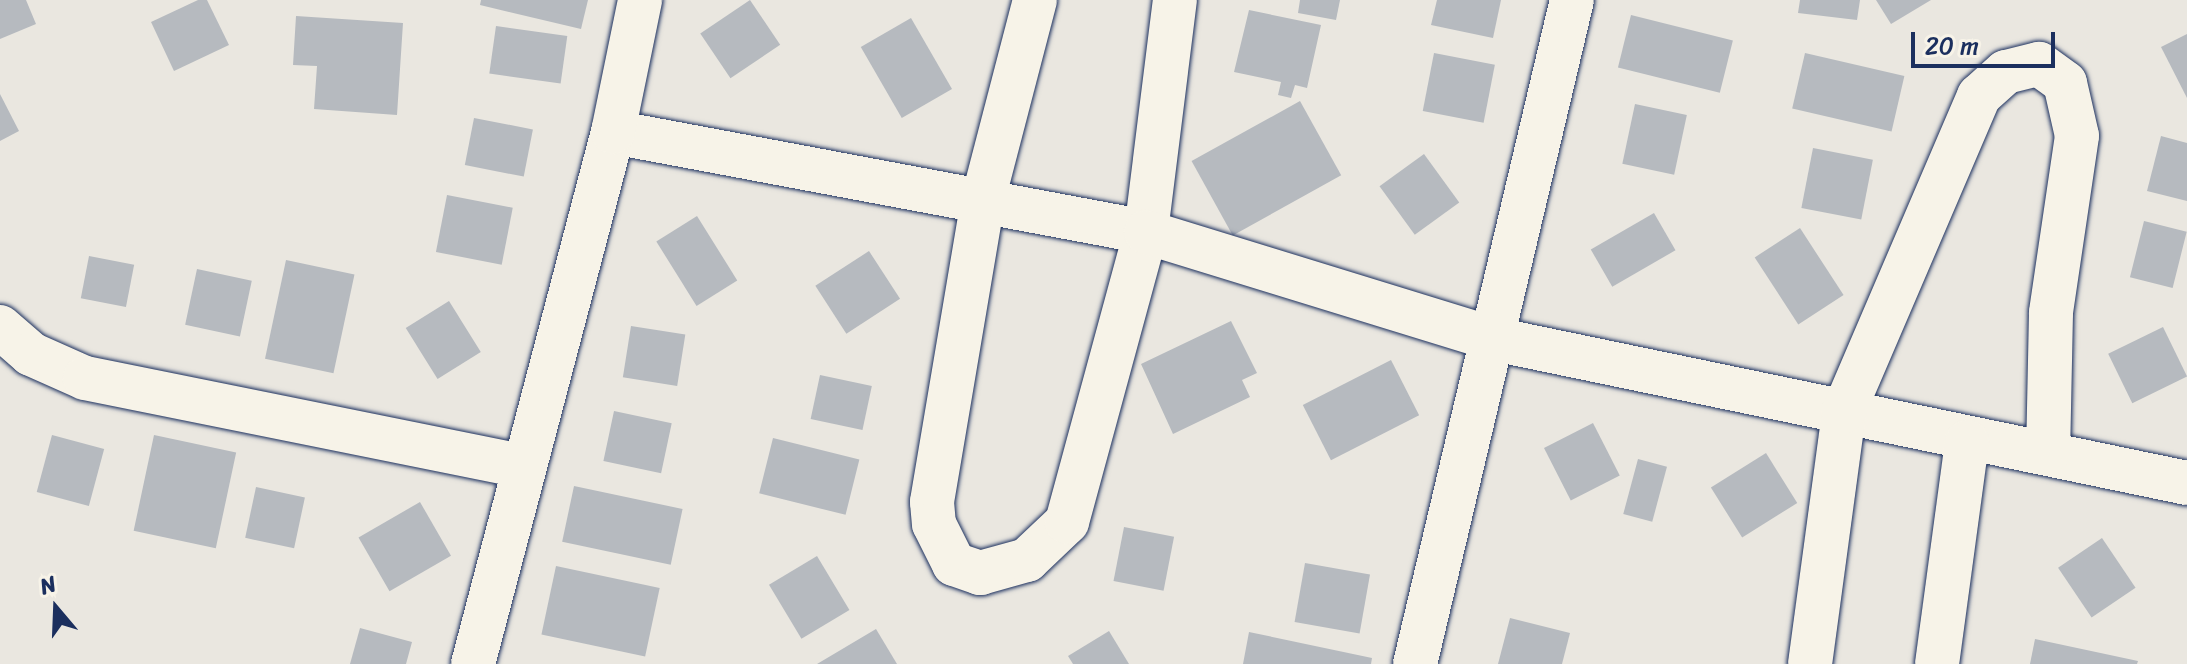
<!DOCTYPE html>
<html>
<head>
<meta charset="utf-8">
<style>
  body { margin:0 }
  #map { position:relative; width:2187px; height:664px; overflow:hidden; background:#eae7e0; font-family:Sriracha,sans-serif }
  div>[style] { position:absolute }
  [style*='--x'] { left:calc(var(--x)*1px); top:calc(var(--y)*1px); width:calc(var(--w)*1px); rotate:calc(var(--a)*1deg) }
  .building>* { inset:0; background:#b6babf; transform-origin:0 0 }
  .roads { filter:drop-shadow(0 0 2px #1b2f5e) drop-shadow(0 0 2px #1b2f5e) }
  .street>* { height:44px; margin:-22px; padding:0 22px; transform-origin:22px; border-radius:22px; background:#f7f3e8 }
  span { translate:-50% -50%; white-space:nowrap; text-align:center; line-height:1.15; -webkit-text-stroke:6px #f7f3e8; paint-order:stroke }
  .north { position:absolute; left:16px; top:568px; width:80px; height:80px; -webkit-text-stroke:6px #f7f3e8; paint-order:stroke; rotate:341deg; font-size:22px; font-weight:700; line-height:32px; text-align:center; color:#1b2f5e }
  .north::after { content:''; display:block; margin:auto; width:28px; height:36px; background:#1b2f5e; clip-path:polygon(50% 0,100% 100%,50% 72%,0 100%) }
  .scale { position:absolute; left:1911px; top:32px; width:144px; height:36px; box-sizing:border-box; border:4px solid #1b2f5e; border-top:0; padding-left:10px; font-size:24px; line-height:28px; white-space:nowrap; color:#1b2f5e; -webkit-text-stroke:6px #f7f3e8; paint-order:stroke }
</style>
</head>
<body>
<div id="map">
  <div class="building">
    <i style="clip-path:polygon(0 0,26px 0,36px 24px,0 39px)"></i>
    <i style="clip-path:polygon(198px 0,207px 0,229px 45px,174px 71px,151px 22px)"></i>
    <i style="clip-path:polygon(481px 0,588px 0,581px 29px,480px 5px)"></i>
    <i style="left:750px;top:0;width:54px;height:60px;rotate:56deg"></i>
    <i style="clip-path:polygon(1300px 0,1340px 0,1336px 20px,1298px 13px)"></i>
    <i style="clip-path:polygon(1437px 0,1501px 0,1493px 38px,1431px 25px)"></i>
    <i style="clip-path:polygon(1800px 0,1860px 0,1857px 20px,1798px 13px)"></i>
    <i style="clip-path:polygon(1876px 0,1931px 0,1891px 24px)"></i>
    <i style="clip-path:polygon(1249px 10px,1321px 25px,1307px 88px,1295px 85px,1291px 98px,1278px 95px,1281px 82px,1234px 72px)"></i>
    <i style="left:1631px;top:15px;width:105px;height:54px;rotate:14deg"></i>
    <i style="clip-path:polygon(296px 16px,403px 23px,397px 115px,314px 109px,317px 66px,293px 65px)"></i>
    <i style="left:911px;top:18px;width:82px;height:58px;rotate:60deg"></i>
    <i style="left:496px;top:26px;width:72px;height:48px;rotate:8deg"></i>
    <i style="clip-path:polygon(2187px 34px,2187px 98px,2161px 47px)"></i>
    <i style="left:1434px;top:53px;width:62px;height:59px;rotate:11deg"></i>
    <i style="left:1805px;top:53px;width:102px;height:57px;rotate:13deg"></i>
    <i style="clip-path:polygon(0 94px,19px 131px,0 141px)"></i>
    <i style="left:1300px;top:101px;width:85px;height:124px;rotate:61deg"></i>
    <i style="left:1635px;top:104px;width:53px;height:61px;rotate:12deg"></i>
    <i style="left:474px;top:118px;width:60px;height:48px;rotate:11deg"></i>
    <i style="clip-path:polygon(2161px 136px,2187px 143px,2187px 201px,2147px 191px)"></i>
    <i style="left:1813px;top:148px;width:61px;height:61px;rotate:11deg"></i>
    <i style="left:1424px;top:154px;width:60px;height:55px;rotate:54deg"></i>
    <i style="left:447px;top:195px;width:67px;height:58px;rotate:11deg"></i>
    <i style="left:1654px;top:213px;width:43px;height:73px;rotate:60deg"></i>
    <i style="left:697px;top:216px;width:76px;height:48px;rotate:58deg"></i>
    <i style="left:2144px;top:221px;width:44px;height:58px;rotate:14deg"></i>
    <i style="left:1800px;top:228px;width:80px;height:54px;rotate:57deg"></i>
    <i style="left:869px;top:251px;width:57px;height:64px;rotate:57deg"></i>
    <i style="left:89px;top:256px;width:46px;height:43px;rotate:11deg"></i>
    <i style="left:286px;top:260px;width:70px;height:101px;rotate:12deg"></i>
    <i style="left:197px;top:269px;width:56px;height:57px;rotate:12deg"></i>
    <i style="left:449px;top:301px;width:60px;height:51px;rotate:58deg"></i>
    <i style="clip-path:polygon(1231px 321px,1257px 373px,1242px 380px,1250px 397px,1173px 434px,1141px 364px)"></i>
    <i style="left:631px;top:326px;width:55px;height:52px;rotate:9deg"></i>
    <i style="left:2163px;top:327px;width:55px;height:61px;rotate:64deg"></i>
    <i style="left:1391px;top:360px;width:62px;height:99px;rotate:63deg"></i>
    <i style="left:820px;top:375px;width:53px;height:45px;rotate:12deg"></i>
    <i style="left:614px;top:411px;width:59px;height:51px;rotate:12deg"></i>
    <i style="left:1593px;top:423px;width:59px;height:55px;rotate:63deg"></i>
    <i style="left:52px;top:435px;width:54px;height:59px;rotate:15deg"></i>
    <i style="left:154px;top:435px;width:84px;height:98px;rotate:12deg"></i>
    <i style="left:773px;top:438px;width:89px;height:57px;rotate:14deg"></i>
    <i style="left:1766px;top:453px;width:59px;height:65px;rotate:58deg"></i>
    <i style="left:1638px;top:459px;width:30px;height:57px;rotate:15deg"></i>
    <i style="left:574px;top:486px;width:111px;height:57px;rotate:12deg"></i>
    <i style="left:256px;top:487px;width:50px;height:52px;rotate:12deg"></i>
    <i style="left:420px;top:502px;width:62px;height:71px;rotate:60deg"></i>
    <i style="left:1124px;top:527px;width:51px;height:55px;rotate:11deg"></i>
    <i style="left:2102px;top:538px;width:60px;height:53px;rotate:56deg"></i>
    <i style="left:817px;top:556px;width:63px;height:56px;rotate:59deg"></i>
    <i style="left:1305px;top:563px;width:66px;height:60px;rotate:10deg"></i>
    <i style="left:556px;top:566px;width:106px;height:70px;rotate:12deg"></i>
    <i style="clip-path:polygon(1510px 618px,1570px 633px,1562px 664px,1498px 664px)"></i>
    <i style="clip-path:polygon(360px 628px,412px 642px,406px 664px,350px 664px)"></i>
    <i style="clip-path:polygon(876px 629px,897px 664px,817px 664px)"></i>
    <i style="clip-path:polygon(1109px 631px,1129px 664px,1073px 664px,1068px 656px)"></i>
    <i style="clip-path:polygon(1249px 632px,1372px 658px,1371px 664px,1243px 664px)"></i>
    <i style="clip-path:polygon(2035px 639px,2138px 661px,2137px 664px,2030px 664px)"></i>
  </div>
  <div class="roads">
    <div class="street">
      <i style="--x:1035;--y:0;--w:207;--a:104.6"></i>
      <i style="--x:983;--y:200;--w:306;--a:99.6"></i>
      <i style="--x:932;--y:502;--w:22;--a:85"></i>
      <i style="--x:934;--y:524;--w:45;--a:63.4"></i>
      <i style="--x:954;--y:564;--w:28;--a:19"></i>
      <i style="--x:980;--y:573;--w:49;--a:-15.5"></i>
      <i style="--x:1027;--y:560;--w:55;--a:-43.5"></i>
      <i style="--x:1067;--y:522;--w:301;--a:-74.8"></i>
      <i style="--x:1146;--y:232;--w:234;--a:-82.9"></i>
      <i style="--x:613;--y:132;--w:542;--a:10.63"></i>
      <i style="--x:1146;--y:232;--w:364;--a:17.1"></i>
      <i style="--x:1494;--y:339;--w:708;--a:11.74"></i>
      <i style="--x:0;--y:327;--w:41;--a:41.1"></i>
      <i style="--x:31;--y:354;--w:59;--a:24"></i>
      <i style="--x:85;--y:378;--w:446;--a:11.4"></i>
      <i style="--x:473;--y:664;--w:550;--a:-75.26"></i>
      <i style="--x:613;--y:132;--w:135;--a:-78.4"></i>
      <i style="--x:1415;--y:664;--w:682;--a:-76.7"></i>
      <i style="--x:1810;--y:664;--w:255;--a:-82.3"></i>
      <i style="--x:1844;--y:411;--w:343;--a:-66.8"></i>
      <i style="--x:1979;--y:96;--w:36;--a:-42"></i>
      <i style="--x:2006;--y:72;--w:34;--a:-14"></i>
      <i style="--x:2039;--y:64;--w:32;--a:36"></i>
      <i style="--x:2065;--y:83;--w:54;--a:77.2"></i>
      <i style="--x:2077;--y:136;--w:179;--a:98.4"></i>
      <i style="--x:2051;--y:313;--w:140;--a:91.2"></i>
      <i style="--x:1937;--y:664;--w:224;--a:-82.3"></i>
    </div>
  </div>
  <div class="north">N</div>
  <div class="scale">20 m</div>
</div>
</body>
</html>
